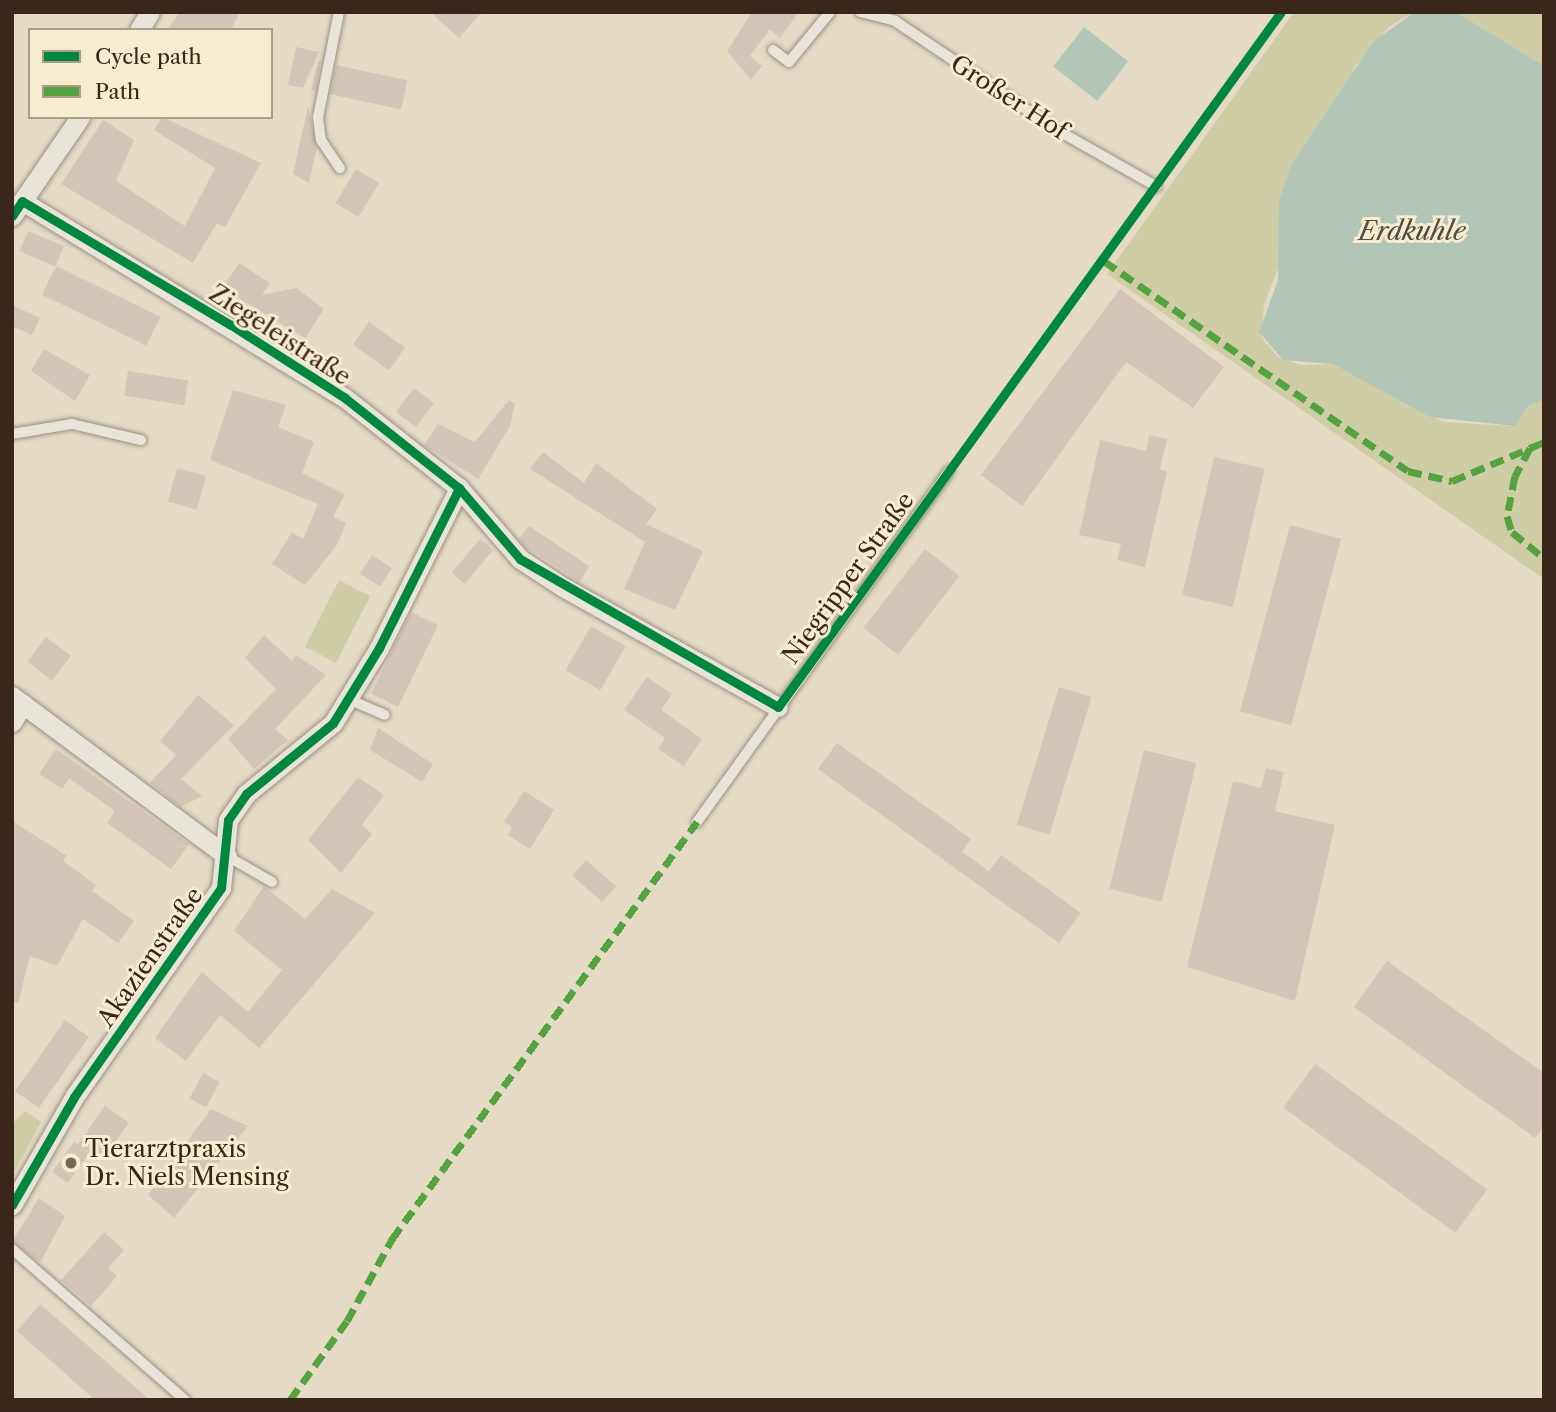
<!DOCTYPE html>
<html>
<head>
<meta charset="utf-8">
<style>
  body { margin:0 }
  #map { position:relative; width:1556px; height:1412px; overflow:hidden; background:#e5dbc4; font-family:"Libre Caslon Text",serif }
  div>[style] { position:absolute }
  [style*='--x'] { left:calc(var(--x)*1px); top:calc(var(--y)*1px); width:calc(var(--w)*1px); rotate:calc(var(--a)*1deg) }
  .green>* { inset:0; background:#cfcda5; transform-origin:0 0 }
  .water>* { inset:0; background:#b1c6b7; transform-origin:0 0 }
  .building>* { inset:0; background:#d5c5b6; transform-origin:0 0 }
  .roads { filter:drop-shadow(0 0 2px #9a9183) drop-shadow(0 0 2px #9a9183) }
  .service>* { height:10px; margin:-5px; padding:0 5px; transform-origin:5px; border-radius:5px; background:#e9e4d9 }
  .minor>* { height:19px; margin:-9.5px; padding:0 9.5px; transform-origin:9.5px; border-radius:9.5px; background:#e9e4d9 }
  .quiet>* { height:7px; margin-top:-3.5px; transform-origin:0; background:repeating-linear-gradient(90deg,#54a340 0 14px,transparent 0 21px) }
  .cycleway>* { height:9px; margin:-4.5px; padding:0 4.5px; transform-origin:4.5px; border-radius:4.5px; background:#00873e }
  .dots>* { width:19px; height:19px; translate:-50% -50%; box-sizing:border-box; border:4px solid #f7ebd0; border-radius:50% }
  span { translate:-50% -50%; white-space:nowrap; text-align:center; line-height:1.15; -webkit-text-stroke:6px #f7ebd0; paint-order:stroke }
  .street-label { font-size:24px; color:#3b271a }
  .poi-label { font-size:24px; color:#3b271a }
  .left { translate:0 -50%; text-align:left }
  .water-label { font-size:26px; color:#534c40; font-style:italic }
  .frame { position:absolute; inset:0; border:14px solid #3b271a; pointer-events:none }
  .legend { position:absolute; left:28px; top:28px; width:245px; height:91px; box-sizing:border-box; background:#f7ebd0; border:2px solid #ac9d87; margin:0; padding:9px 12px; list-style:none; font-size:21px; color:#3b271a }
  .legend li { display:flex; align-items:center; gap:14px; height:35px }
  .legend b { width:35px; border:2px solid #ac9d87 }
</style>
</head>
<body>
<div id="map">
  <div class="green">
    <i style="clip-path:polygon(1294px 12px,1414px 12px,1389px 27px,1354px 68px,1264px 305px,1261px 337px,1278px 357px,1301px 365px,1333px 364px,1444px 422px,1511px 426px,1528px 406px,1544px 400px,1544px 579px,1107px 274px)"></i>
    <i style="clip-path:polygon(1456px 12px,1544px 12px,1544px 66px)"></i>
    <i style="left:339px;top:580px;width:35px;height:75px;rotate:27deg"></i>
    <i style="clip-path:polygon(25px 1111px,41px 1122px,12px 1176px,12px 1124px)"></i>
  </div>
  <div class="water">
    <i style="clip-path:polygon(1414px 12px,1456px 12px,1544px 66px,1544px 400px,1528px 406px,1515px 426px,1430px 417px,1333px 364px,1283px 360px,1259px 332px,1278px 280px,1279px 201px,1290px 167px,1373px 42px)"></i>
    <i style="left:1084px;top:27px;width:56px;height:50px;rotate:38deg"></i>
  </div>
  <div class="building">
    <i style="clip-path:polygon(179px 12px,240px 12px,231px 30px,168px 30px)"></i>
    <i style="clip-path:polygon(430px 12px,482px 12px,459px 38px)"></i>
    <i style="clip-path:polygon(752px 12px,799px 12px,780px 38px,770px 29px,750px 56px,762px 66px,751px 80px,727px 51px)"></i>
    <i style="clip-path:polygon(296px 47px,319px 52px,303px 88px,288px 85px)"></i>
    <i style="clip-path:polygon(318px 61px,321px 62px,316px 91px,311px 90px)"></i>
    <i style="left:336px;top:65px;width:73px;height:30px;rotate:12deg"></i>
    <i style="clip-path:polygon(308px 106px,317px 147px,309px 183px,293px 174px)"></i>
    <i style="clip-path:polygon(162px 117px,261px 163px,225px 227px,217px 223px,193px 263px,61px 184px,103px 120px,134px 140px,116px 181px,185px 226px,215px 168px,154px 130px)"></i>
    <i style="left:356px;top:169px;width:27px;height:40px;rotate:31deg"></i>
    <i style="left:28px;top:231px;width:39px;height:22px;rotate:23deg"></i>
    <i style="clip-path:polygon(239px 263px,270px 283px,262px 295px,296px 288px,324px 309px,305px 338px,222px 288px)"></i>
    <i style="left:56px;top:266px;width:116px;height:32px;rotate:26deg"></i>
    <i style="clip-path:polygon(1120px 289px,1224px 367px,1193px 408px,1126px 362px,1022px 506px,981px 475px)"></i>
    <i style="clip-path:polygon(12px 305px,40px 318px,32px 335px,12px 326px)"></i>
    <i style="left:369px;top:322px;width:44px;height:28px;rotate:35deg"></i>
    <i style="clip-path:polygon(44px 349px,90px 375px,75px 401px,31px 371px)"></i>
    <i style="left:128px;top:371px;width:61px;height:25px;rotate:9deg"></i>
    <i style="left:414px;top:388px;width:25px;height:30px;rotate:37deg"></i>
    <i style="clip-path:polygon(233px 390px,286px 405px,278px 427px,314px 442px,302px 473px,345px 494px,333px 517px,346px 523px,337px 545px,305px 585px,272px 564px,292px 532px,303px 539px,318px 504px,210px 460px)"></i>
    <i style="clip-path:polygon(509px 400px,515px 404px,510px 426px,478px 479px,424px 445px,438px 424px,475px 442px)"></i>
    <i style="clip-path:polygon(1149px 435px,1167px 439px,1160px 469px,1167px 471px,1145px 567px,1117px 560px,1121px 544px,1079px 535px,1100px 440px,1146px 451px)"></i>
    <i style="clip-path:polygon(543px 452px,584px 483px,596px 463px,657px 509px,646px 524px,703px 551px,675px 610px,624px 589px,645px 542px,530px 469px)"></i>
    <i style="left:1214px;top:457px;width:52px;height:142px;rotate:13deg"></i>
    <i style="left:177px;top:468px;width:30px;height:35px;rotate:15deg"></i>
    <i style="left:1290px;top:525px;width:53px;height:193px;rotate:15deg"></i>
    <i style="clip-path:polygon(529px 526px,589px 566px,580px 582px,526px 547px,519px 539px)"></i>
    <i style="left:480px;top:539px;width:17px;height:44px;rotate:40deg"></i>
    <i style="left:925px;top:549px;width:44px;height:100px;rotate:38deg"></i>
    <i style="left:372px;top:555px;width:24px;height:22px;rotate:33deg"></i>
    <i style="left:411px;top:612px;width:30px;height:91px;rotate:26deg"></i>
    <i style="left:591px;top:626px;width:40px;height:51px;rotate:30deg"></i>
    <i style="clip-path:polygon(264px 635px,292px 661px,296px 655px,326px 675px,275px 729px,288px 740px,254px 769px,228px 739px,276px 689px,245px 658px)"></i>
    <i style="left:46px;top:637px;width:31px;height:31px;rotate:37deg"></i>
    <i style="clip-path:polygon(647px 677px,672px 694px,661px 710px,702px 739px,684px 766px,658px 749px,665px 738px,624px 710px)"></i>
    <i style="left:1059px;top:687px;width:34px;height:144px;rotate:17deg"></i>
    <i style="clip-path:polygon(198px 695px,234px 725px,181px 779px,202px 796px,181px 807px,150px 783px,176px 755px,160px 741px)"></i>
    <i style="clip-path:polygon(378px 728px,433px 764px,422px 782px,370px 750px)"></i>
    <i style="clip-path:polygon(837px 743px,971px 839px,962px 852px,989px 871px,1001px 855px,1081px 913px,1059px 943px,818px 769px)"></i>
    <i style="clip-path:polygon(56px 749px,189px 844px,171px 869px,107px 823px,115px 811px,69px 778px,62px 789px,39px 774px)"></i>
    <i style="left:1144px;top:750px;width:54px;height:143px;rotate:14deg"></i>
    <i style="clip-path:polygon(1266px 768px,1284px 772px,1275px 811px,1335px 825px,1295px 1001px,1187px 967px,1233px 781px,1261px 788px)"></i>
    <i style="clip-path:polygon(358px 777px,384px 795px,362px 825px,372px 834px,341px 873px,308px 840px)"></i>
    <i style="clip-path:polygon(524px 791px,554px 810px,530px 849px,508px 835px,512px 827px,504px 822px)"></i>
    <i style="clip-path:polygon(12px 821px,67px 856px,63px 861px,96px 885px,92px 891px,134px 921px,118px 943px,83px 919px,57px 966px,30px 956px,18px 1003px,12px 1002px)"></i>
    <i style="left:586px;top:860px;width:40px;height:21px;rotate:41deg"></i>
    <i style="clip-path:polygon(264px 886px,305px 919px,332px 889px,375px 913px,259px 1048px,220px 1015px,186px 1061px,155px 1038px,202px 972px,248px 1012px,282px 970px,234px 931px)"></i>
    <i style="clip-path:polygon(1387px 961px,1544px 1073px,1544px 1126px,1535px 1138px,1354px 1007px)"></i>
    <i style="left:65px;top:1020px;width:29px;height:87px;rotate:35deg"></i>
    <i style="left:1315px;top:1064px;width:213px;height:54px;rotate:36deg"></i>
    <i style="left:203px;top:1073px;width:19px;height:29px;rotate:28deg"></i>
    <i style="left:105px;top:1106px;width:29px;height:47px;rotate:35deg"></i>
    <i style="clip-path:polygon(211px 1109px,248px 1126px,174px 1218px,148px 1195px)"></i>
    <i style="left:74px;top:1142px;width:19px;height:37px;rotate:36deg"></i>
    <i style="clip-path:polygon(39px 1198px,65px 1216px,40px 1263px,12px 1242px)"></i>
    <i style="clip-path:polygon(104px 1232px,124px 1250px,108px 1268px,117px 1276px,91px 1306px,61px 1280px)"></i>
    <i style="clip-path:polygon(40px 1304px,150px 1400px,95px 1400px,17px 1331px)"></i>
  </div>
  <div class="roads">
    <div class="service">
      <i style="--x:339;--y:12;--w:107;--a:101.3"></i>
      <i style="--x:318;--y:117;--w:23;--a:83"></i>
      <i style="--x:321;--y:140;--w:34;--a:56"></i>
      <i style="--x:860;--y:12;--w:36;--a:14"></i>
      <i style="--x:895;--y:21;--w:197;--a:33.9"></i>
      <i style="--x:1059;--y:131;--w:112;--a:29.6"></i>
      <i style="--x:773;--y:50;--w:20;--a:37"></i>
      <i style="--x:789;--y:62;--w:65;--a:-50.6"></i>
      <i style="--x:12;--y:434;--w:61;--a:-9.5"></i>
      <i style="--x:72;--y:424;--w:71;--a:13.1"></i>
      <i style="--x:348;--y:699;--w:40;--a:23.4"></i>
      <i style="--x:697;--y:822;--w:432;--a:-54.3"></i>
      <i style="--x:227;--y:856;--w:52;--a:30"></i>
      <i style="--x:12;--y:1249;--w:230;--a:41.1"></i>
    </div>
    <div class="minor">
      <i style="--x:139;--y:30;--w:21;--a:-59"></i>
      <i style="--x:22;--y:201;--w:378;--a:31.4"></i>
      <i style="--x:345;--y:398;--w:145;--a:38.3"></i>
      <i style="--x:459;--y:488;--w:94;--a:49.3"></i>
      <i style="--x:520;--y:559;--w:51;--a:33.1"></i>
      <i style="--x:563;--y:587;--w:246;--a:29.2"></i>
      <i style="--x:12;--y:216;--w:120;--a:-55.5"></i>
      <i style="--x:12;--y:696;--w:268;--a:36.7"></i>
      <i style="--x:12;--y:722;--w:21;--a:-59"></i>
      <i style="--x:12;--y:1205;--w:125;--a:-60.1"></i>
      <i style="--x:74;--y:1097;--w:256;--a:-54.9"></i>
      <i style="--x:221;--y:888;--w:68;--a:-84.1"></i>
      <i style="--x:228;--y:820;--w:32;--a:-55"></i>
      <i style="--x:246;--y:794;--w:112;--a:-39.2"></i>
      <i style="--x:333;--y:723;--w:88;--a:-58.5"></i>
      <i style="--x:379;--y:648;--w:179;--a:-63.4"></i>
    </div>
  </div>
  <div class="quiet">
    <i style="--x:1104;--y:261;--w:369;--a:34.6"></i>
    <i style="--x:1408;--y:471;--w:45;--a:12.8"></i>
    <i style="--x:1452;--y:481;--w:85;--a:-22.9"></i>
    <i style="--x:1530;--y:448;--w:32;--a:118"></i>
    <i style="--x:1515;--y:476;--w:41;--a:101.3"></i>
    <i style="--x:1507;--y:516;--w:17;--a:73"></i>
    <i style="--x:1512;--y:532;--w:41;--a:39.1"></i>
    <i style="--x:1530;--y:448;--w:15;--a:-23"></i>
    <i style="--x:290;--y:1400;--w:97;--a:-54.2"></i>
    <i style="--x:347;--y:1321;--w:94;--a:-61.2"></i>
    <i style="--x:392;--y:1239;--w:517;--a:-53.82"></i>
  </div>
  <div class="cycleway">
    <i style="--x:12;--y:216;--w:18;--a:-56"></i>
    <i style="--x:22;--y:201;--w:243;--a:30.7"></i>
    <i style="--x:231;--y:325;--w:135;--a:32.6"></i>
    <i style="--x:345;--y:398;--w:145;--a:38.3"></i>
    <i style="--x:459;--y:488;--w:94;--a:49.3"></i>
    <i style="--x:520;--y:559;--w:297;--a:29.8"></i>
    <i style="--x:778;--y:707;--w:858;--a:-54.11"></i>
    <i style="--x:12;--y:1205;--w:125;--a:-60.1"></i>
    <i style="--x:74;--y:1097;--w:256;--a:-54.9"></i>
    <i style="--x:221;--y:888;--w:68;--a:-84.1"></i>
    <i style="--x:228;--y:820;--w:32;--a:-55"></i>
    <i style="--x:246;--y:794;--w:112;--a:-39.2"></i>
    <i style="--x:333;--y:723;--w:88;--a:-58.5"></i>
    <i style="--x:379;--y:648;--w:179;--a:-63.4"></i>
  </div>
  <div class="dots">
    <i style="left:71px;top:1163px;background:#766656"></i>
  </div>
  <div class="street-label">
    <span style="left:1009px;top:97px;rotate:33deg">Großer Hof</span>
    <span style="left:280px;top:335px;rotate:33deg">Ziegeleistraße</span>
    <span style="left:848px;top:578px;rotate:-54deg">Niegripper Straße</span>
    <span style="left:150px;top:957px;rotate:-55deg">Akazienstraße</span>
  </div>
  <div class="poi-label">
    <span class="left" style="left:85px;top:1163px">Tierarztpraxis<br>Dr. Niels Mensing</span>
  </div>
  <div class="water-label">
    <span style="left:1412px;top:232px">Erdkuhle</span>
  </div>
  <div class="frame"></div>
  <ul class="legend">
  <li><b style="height:9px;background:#00873e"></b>Cycle path</li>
  <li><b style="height:9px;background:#54a340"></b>Path</li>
  </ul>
</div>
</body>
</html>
